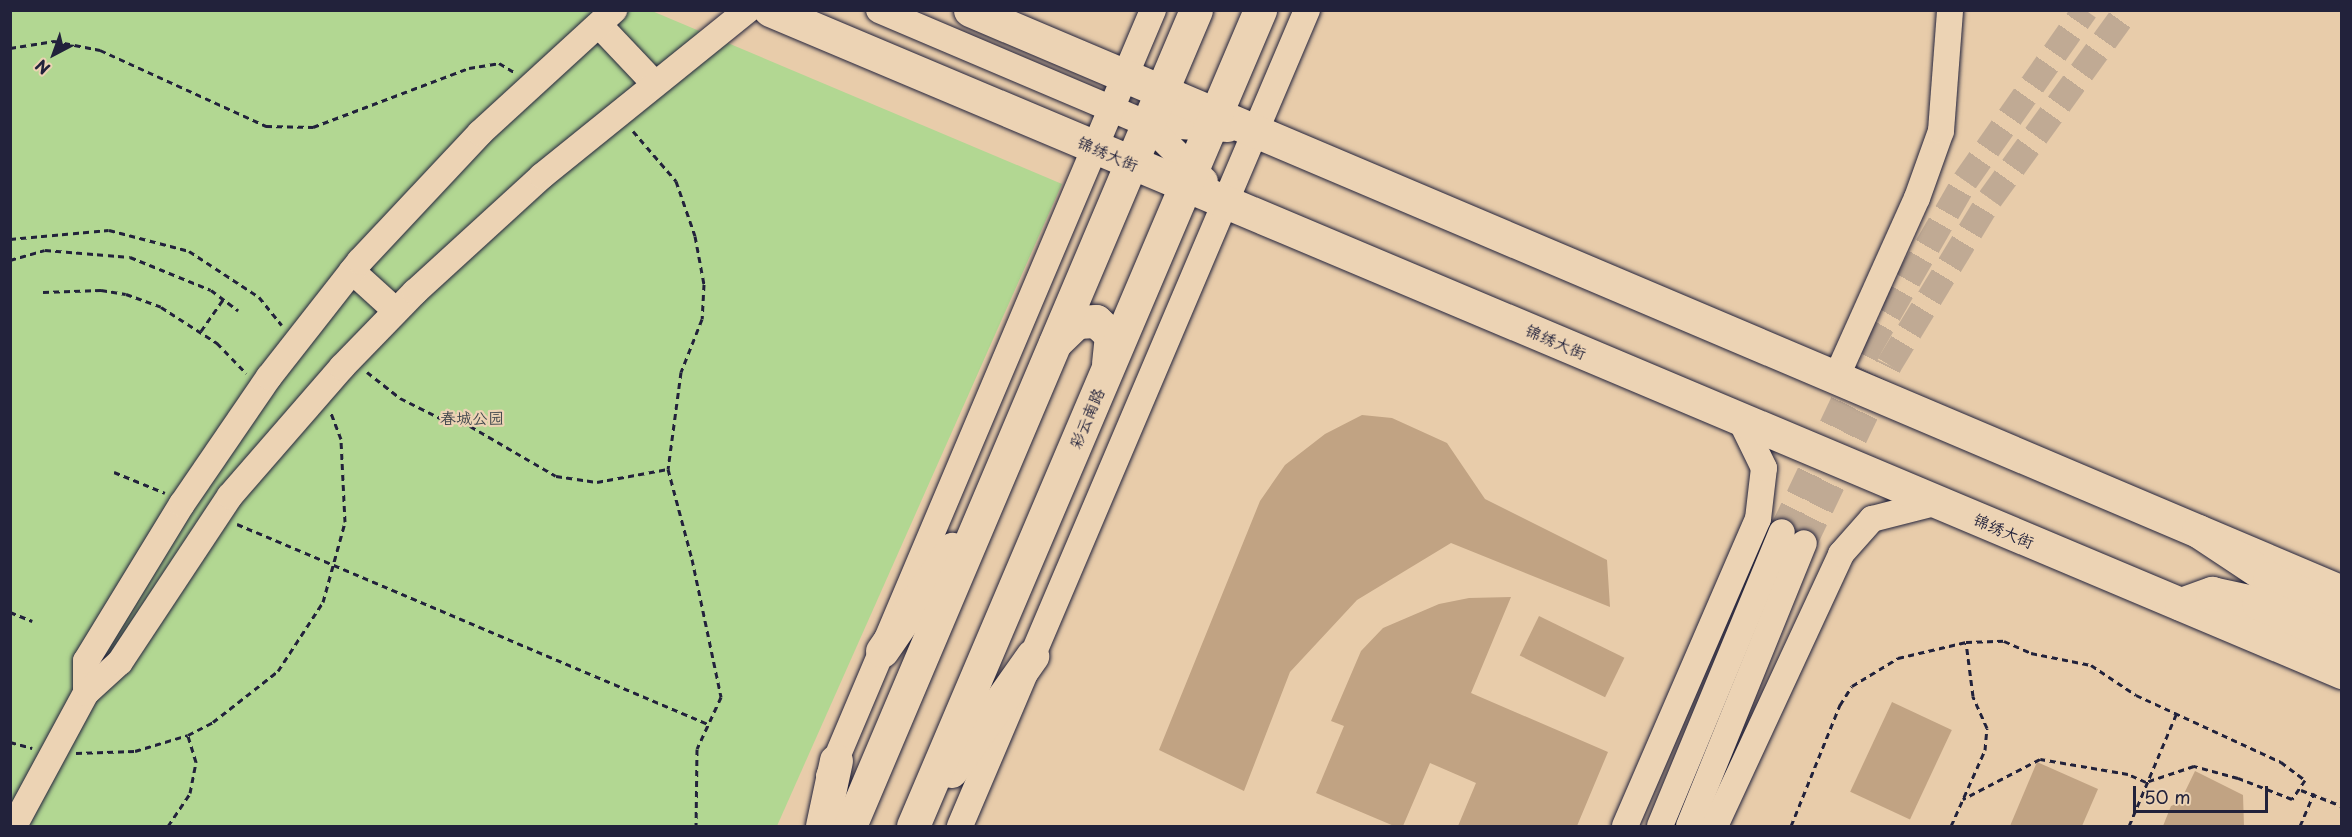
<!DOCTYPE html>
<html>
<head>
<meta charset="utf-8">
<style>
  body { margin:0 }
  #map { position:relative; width:2352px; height:837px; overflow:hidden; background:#e8ccaa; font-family:"Playpen Sans","LXGW WenKai TC",sans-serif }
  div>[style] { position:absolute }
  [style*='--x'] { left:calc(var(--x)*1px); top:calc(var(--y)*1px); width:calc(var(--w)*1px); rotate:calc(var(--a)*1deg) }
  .green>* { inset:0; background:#b2d792 }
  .building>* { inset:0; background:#c1a383; transform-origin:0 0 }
  .minor-tunnel>* { height:26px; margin-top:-13px; transform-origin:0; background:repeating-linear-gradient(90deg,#c0aa94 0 26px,transparent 0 39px) }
  .path>* { height:3px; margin-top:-1.5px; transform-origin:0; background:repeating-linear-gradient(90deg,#22223b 0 6px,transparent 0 10.5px) }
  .roads { filter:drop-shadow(0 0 2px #22223b) drop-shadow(0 0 2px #22223b) }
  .minor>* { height:26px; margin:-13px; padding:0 13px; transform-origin:13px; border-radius:13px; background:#ecd3b4 }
  .major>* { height:33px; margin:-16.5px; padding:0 16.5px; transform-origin:16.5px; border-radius:16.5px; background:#ecd3b4 }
  .highway>* { height:33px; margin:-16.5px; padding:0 16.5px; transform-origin:16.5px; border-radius:16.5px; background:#ecd3b4 }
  span { translate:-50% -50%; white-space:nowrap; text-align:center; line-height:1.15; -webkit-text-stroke:4.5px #ecd3b4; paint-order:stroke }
  .street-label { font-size:16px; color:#22223b }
  .park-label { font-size:16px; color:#3f464c }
  .frame { position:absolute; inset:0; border:12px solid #22223b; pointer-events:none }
  .north { position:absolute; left:24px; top:24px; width:60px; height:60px; -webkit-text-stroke:4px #ecd3b4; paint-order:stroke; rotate:221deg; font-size:16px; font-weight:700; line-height:24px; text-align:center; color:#22223b }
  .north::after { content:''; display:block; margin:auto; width:21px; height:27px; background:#22223b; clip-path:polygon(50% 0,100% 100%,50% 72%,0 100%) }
  .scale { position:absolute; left:2133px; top:786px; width:135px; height:27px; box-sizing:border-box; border:3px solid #22223b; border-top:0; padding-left:8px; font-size:18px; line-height:21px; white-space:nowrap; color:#22223b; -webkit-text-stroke:4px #ecd3b4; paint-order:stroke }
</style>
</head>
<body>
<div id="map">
  <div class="green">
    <i style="clip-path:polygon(10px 11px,652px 11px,1062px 184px,777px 826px,11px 826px)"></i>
  </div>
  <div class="building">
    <i style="clip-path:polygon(1362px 415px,1392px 418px,1447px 443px,1485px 499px,1607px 560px,1610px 607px,1451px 543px,1357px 600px,1290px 672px,1244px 791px,1159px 750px,1260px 501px,1285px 465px,1325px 434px)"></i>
    <i style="clip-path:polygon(1511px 597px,1471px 693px,1608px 752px,1577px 826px,1458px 826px,1476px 783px,1430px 763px,1403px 826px,1394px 826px,1316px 793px,1344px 726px,1331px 721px,1361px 651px,1383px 628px,1439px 604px,1469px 598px)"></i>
    <i style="left:1539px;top:616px;width:95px;height:44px;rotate:26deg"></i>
    <i style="left:1892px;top:702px;width:66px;height:99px;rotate:25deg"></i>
    <i style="clip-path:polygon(2037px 762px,2098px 789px,2082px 826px,2010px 826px)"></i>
    <i style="clip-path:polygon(2195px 771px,2243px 795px,2244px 826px,2163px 826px,2171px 806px,2180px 802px)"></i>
  </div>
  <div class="minor-tunnel">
    <i style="--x:1782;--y:532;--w:204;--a:-64.7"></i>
    <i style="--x:1869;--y:348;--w:193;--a:-60.1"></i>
    <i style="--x:1965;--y:181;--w:209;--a:-54.9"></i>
    <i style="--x:1804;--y:543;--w:197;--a:-64.5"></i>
    <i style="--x:1889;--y:365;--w:194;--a:-58.7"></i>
    <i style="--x:1990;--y:199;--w:233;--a:-54.1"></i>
  </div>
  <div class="path">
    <i style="--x:10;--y:48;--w:45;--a:-9"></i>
    <i style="--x:54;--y:41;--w:47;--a:11.1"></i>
    <i style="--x:100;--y:50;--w:183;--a:24.6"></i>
    <i style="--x:266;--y:126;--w:47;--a:1.2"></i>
    <i style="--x:313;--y:127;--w:167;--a:-20.7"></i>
    <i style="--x:469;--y:68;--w:30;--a:-9"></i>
    <i style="--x:499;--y:63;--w:17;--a:31"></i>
    <i style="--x:633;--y:131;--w:66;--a:49.3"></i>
    <i style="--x:676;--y:181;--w:58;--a:70.9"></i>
    <i style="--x:695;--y:236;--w:49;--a:79.4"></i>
    <i style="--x:704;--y:284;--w:35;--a:93"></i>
    <i style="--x:702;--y:319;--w:57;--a:111.6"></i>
    <i style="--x:681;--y:372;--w:98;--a:97.6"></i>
    <i style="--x:668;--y:469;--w:93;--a:75.1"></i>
    <i style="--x:692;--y:559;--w:141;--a:78.1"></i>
    <i style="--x:721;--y:697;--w:57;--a:114.8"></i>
    <i style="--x:697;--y:749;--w:77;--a:90.7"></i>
    <i style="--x:10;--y:239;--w:99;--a:-5.2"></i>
    <i style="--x:109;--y:230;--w:83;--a:14.7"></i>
    <i style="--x:189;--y:251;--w:84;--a:33.3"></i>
    <i style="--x:259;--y:297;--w:36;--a:51"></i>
    <i style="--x:10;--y:260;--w:36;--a:-16"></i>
    <i style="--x:45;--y:250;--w:85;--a:4.7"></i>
    <i style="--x:130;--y:257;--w:87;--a:22.2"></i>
    <i style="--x:211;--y:290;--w:34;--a:37"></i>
    <i style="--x:43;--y:292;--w:58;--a:-2"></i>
    <i style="--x:101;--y:290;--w:25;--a:9"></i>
    <i style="--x:126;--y:294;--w:37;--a:20"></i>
    <i style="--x:161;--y:307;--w:67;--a:32.7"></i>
    <i style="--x:217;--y:343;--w:42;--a:46"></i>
    <i style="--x:201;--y:331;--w:38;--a:-55"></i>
    <i style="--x:367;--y:372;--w:42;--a:38.2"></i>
    <i style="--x:400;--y:398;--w:45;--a:26.6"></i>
    <i style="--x:440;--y:418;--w:31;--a:15"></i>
    <i style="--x:470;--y:426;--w:99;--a:30.2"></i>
    <i style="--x:556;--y:476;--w:41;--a:8.3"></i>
    <i style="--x:597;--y:482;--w:72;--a:-10.4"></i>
    <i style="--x:114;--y:472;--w:55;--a:22.4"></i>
    <i style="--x:237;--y:524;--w:512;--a:23.01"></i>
    <i style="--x:10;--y:612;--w:24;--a:22"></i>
    <i style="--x:10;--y:742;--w:23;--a:15"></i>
    <i style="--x:76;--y:753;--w:59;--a:-1.9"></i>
    <i style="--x:135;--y:751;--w:55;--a:-16.8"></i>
    <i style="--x:188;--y:735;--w:28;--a:-27"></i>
    <i style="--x:213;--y:722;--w:83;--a:-38.1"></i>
    <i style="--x:278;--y:671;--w:82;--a:-56.9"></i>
    <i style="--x:323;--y:602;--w:83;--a:-74.6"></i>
    <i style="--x:345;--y:522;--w:83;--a:-92.8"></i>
    <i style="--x:341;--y:439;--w:28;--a:-111"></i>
    <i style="--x:2301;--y:790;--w:44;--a:21.3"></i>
    <i style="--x:168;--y:826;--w:40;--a:-56"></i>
    <i style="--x:190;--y:793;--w:32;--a:-79"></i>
    <i style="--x:196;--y:762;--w:28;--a:-107"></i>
    <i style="--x:1791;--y:826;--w:131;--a:-68"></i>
    <i style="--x:1840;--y:705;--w:22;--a:-58"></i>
    <i style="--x:1852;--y:686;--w:54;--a:-31.3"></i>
    <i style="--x:1898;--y:658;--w:70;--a:-13.2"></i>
    <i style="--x:1966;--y:642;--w:38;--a:-2"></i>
    <i style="--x:2004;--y:641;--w:30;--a:24"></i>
    <i style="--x:2031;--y:653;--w:61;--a:11.3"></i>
    <i style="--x:2091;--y:665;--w:54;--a:33.7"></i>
    <i style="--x:2136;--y:695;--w:160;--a:24.8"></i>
    <i style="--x:2281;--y:762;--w:30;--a:37"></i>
    <i style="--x:2305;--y:780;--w:23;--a:124"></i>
    <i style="--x:2292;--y:799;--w:58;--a:-158.7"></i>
    <i style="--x:2238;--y:778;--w:46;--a:-164.7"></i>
    <i style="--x:2194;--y:766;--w:51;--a:161.6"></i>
    <i style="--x:2146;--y:782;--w:20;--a:-156"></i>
    <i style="--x:2128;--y:774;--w:89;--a:-170.3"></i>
    <i style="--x:2040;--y:759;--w:87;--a:152.5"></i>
    <i style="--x:1951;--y:826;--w:83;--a:-65.9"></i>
    <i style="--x:1985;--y:750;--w:22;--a:-85"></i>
    <i style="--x:1987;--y:728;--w:35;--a:-114"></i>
    <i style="--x:1973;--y:696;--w:54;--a:-97.4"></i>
    <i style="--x:2129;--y:826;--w:121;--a:-67.1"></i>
    <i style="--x:2300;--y:826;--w:36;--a:-67"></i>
  </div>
  <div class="roads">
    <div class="minor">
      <i style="--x:879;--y:10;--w:291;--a:23"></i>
      <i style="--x:1147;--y:124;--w:81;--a:3.5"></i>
      <i style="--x:599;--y:25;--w:81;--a:46.5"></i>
      <i style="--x:1147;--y:124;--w:81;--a:44.5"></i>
      <i style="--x:352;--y:271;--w:59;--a:42.3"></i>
      <i style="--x:1836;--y:378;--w:197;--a:-65.8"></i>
      <i style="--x:1917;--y:198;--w:71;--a:-70.3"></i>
      <i style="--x:1941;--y:131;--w:121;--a:-85.7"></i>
      <i style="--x:86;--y:693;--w:32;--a:-90"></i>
      <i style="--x:86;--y:661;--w:184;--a:-58.6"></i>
      <i style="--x:182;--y:504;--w:154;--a:-55.6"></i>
      <i style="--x:269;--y:377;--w:147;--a:-51.9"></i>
      <i style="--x:360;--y:261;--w:175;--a:-46.8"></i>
      <i style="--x:480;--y:133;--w:182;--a:-42.5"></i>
      <i style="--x:829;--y:776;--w:832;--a:-67.07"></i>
      <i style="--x:14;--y:826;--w:151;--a:-61.6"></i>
      <i style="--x:86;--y:693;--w:46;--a:-42.4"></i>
      <i style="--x:120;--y:662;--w:199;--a:-56.5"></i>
      <i style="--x:230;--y:496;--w:171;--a:-49"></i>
      <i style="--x:342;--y:367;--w:105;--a:-45.8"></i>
      <i style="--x:415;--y:292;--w:172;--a:-42.4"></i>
      <i style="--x:542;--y:176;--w:265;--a:-38.9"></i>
      <i style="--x:960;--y:826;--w:887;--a:-66.96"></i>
      <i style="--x:1625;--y:826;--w:335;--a:-66.6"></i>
      <i style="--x:1758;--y:519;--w:51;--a:-83.3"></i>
      <i style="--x:1764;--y:468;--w:55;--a:-116.1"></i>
      <i style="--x:1660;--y:826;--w:318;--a:-67.5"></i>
      <i style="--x:1689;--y:826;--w:305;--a:-67.9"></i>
      <i style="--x:1715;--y:826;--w:300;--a:-65.1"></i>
      <i style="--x:1841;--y:554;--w:47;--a:-48.5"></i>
      <i style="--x:1872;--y:519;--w:68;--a:-14.4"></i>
    </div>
    <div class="major">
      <i style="--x:770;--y:10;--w:1706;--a:22.84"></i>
      <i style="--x:970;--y:10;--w:1490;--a:22.99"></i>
      <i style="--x:1055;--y:343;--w:30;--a:-44"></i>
      <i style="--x:1077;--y:322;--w:19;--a:-3"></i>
      <i style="--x:1096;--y:321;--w:21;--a:43"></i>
      <i style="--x:1111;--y:335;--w:28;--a:96"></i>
      <i style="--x:882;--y:651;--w:124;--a:-55.5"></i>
      <i style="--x:951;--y:771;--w:141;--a:-54.8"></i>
      <i style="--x:822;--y:826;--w:67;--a:-78"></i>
      <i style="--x:850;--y:826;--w:886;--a:-67.02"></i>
      <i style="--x:913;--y:826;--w:887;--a:-66.96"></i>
    </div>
    <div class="highway">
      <i style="--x:2198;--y:531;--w:85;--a:33.5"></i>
      <i style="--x:2269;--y:578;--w:80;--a:24.3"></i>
      <i style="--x:2181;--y:604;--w:33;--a:-20"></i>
      <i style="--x:2212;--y:593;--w:47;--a:12.3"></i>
      <i style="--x:2258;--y:603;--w:91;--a:23.2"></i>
    </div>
  </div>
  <div class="street-label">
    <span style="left:1108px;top:153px;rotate:23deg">锦绣大街</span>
    <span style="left:1556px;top:341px;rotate:23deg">锦绣大街</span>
    <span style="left:1086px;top:418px;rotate:-67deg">彩云南路</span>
    <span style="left:2004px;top:530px;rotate:23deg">锦绣大街</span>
  </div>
  <div class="park-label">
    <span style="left:472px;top:417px">春城公园</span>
  </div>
  <div class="frame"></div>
  <div class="north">N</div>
  <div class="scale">50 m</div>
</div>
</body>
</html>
